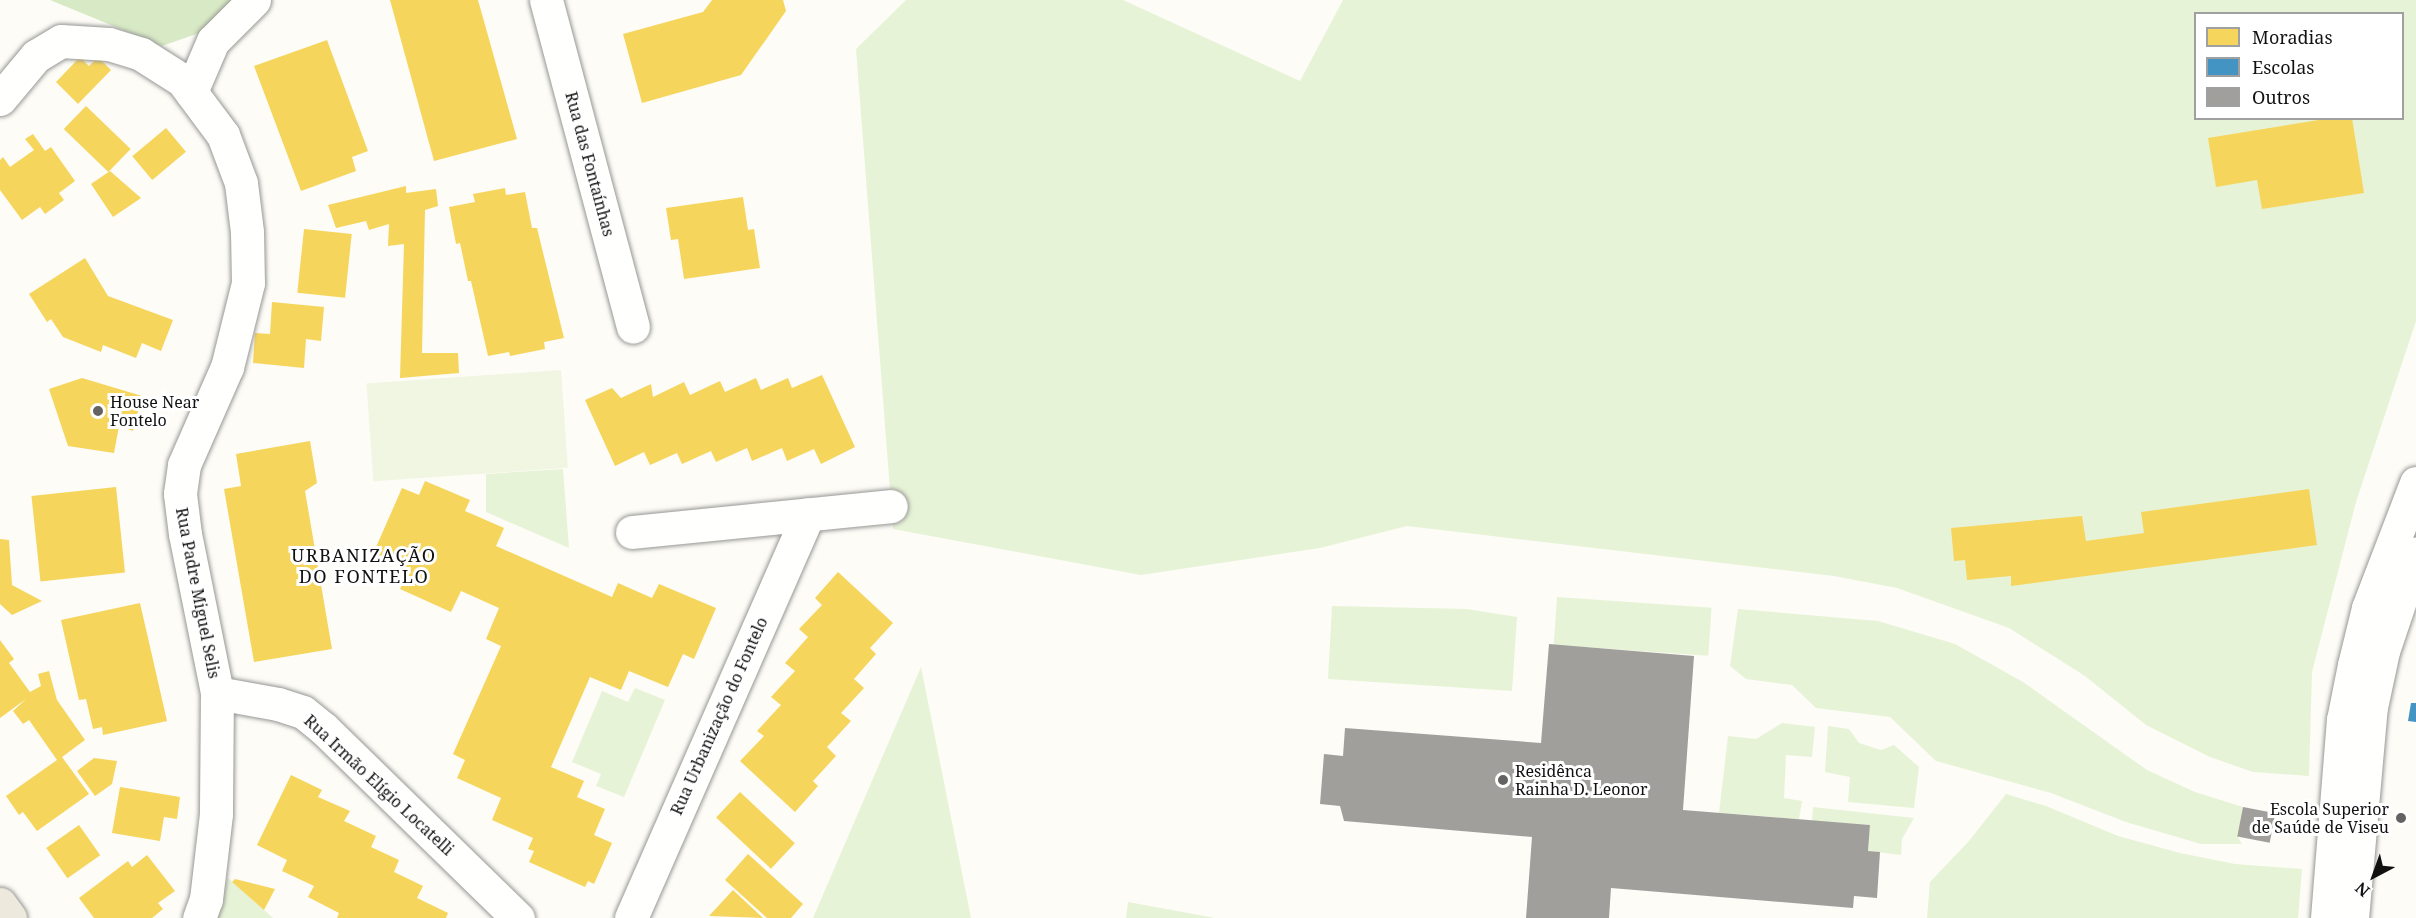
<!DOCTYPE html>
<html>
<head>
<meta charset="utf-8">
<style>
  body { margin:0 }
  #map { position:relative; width:2416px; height:918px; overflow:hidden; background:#fdfcf7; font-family:"Noto Serif",serif }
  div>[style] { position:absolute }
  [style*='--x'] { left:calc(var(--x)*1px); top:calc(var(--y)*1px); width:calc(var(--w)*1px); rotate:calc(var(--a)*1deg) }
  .green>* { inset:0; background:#e7f3d7; transform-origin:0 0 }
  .forest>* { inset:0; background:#d8eac5 }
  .pitch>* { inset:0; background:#f0f6e1; transform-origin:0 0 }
  .homes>* { inset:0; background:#f6d55c; transform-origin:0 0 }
  .schools>* { inset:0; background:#4393c3 }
  .building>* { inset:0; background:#a19f9c; transform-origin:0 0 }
  .roads { filter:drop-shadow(0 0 2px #979795) drop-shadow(0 0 2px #979795) }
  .minor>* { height:33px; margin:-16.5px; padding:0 16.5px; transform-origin:16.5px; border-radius:16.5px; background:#fffffe }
  .tertiary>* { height:33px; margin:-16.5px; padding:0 16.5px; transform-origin:16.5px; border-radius:16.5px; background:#fffffe }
  .primary>* { height:33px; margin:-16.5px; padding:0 16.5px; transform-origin:16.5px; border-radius:16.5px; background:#ede9dc }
  .dots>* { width:16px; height:16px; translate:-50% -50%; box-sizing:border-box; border:3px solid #fff; border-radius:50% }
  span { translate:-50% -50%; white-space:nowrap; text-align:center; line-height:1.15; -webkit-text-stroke:6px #fff; paint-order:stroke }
  .street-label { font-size:16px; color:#111 }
  .poi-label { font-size:16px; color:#111 }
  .left { translate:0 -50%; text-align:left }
  .right { translate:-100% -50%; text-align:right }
  .neighbourhood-label { font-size:18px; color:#111; letter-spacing:1.5px }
  .legend { position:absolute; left:2194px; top:12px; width:210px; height:108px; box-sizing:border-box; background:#fff; border:2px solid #a0a0a0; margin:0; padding:8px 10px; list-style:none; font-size:18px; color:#111 }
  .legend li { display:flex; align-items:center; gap:12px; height:30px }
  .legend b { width:30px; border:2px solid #a0a0a0 }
  .north { position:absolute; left:2344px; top:846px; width:60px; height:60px; -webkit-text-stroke:4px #fff; paint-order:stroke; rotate:221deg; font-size:16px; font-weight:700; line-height:24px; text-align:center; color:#111 }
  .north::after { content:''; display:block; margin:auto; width:21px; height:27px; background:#111; clip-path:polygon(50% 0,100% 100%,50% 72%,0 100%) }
</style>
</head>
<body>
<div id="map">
  <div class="green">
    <i style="clip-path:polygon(evenodd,906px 0,1123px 0,1300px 81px,1343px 0,2416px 0,2416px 321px,2356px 502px,2312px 672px,2309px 776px,2253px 772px,2210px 757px,2146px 725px,2085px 676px,2009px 628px,1897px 588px,1834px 576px,1407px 526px,1320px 548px,1141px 575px,893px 529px,856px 49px,906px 0,2196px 14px,2402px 14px,2402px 118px,2196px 118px,2196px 14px)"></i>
    <i style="clip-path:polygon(563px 469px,569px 548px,486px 512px,486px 474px)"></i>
    <i style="left:1557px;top:597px;width:155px;height:48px;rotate:4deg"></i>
    <i style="clip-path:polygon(1332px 606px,1467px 609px,1517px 617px,1512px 691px,1328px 679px)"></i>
    <i style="clip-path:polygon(1738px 609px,1878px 621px,1955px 644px,2023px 682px,2147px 770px,2195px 792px,2243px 807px,2238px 837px,2242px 844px,2201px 844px,2126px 822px,2051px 793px,1936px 761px,1890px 717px,1816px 708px,1792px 685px,1746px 679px,1730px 666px)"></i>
    <i style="clip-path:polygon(921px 667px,971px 918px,813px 918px)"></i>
    <i style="clip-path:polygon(635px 688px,665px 700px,624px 797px,596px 786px,601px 774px,572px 762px,602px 691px,628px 702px)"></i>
    <i style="clip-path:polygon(1782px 723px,1815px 727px,1812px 757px,1786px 755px,1784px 798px,1802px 801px,1799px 819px,1719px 813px,1728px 736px,1756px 739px)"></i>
    <i style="clip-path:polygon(1828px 726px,1849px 729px,1859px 743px,1881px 750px,1894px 745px,1919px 767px,1914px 808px,1848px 802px,1850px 777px,1825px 772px)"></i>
    <i style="clip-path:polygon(2006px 794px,2046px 806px,2118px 836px,2180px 853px,2235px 864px,2302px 869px,2298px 918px,1927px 918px,1930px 882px,1969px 841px)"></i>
    <i style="clip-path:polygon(1813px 807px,1914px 818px,1902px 839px,1901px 855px,1868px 851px,1870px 825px,1812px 821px)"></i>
    <i style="clip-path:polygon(228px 878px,273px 918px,214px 918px)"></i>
    <i style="clip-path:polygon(1128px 902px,1215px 918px,1126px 918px)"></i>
  </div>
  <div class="forest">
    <i style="clip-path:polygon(50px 0,235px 0,199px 33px,162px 46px)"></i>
  </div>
  <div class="pitch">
    <i style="left:561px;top:370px;width:98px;height:195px;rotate:86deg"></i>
  </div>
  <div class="homes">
    <i style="clip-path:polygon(390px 0,478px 0,517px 139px,434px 161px)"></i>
    <i style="clip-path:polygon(712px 0,783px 0,786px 11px,741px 75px,642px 103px,623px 34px,703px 12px)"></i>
    <i style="clip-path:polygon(327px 40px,368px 151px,352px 157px,356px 171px,301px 191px,254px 66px)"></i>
    <i style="clip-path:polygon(80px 57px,89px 66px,98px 57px,111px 70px,78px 104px,56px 82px)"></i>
    <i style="left:86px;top:106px;width:62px;height:32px;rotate:44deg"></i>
    <i style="clip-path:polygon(2331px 118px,2352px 118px,2364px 193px,2262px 209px,2257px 180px,2216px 187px,2208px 138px)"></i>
    <i style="left:166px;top:128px;width:31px;height:44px;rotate:50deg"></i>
    <i style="clip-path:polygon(33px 134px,45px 151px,51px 147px,75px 181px,59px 193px,64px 200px,45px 214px,40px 207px,22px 220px,0 190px,0 160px,3px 157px,10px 167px,34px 150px,25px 139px)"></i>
    <i style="clip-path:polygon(110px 171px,141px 198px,113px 217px,91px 184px)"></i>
    <i style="clip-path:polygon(406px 186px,406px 193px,436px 189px,438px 206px,425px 210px,422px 353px,458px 353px,459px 373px,400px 378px,404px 244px,388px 246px,389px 224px,369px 230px,366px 221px,336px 228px,328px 205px)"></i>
    <i style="clip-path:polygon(505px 188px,506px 195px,525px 192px,532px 228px,537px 228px,564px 338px,544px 342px,545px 349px,510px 356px,509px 352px,488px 356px,471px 281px,468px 281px,460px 243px,456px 244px,449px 207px,475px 202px,473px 194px)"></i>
    <i style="clip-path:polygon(743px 197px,748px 230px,754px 229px,760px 268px,684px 279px,678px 239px,671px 240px,666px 208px)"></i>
    <i style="left:304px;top:229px;width:48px;height:64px;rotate:6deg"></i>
    <i style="clip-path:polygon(85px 258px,108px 296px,173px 320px,161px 351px,142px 343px,136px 358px,103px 345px,101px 352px,63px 337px,51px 319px,47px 322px,29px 294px)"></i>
    <i style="clip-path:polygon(272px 302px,324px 307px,321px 341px,306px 339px,304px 368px,253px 363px,255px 333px,270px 334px)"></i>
    <i style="clip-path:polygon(822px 375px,855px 447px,821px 464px,814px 449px,787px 461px,782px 448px,752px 461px,747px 448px,716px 462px,711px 451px,682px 464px,677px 453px,650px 465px,644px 452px,615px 466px,585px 400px,612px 388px,621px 398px,651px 384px,653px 397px,684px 382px,690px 395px,720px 381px,725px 392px,756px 378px,761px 390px,788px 378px,792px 388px)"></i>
    <i style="clip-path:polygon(82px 378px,142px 396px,133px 431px,119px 426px,114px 453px,68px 446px,49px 389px)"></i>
    <i style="clip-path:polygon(310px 441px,317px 483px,305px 491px,332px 649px,254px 662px,224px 489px,241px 486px,236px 454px)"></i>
    <i style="clip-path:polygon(425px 481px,470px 500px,465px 511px,504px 528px,496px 546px,612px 597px,618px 583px,652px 598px,659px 584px,716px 608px,694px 659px,683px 654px,668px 687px,629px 671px,621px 690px,590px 677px,551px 767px,584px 781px,577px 797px,605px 809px,594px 835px,612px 843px,594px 884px,588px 881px,585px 887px,529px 862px,534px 851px,528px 849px,533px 838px,492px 820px,501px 798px,457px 778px,465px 760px,453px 754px,501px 646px,486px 639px,499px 608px,461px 591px,451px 612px,400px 589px,408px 570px,373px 554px,402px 488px,419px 495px)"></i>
    <i style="left:116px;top:487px;width:86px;height:85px;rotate:84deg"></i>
    <i style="clip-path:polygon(2309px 489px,2317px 545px,2011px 586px,2011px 576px,1967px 580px,1965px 560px,1954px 561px,1951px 528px,2082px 516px,2086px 541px,2144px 533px,2141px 512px)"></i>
    <i style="clip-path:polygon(0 539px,9px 540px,12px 585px,42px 601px,12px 615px,0 604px)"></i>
    <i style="clip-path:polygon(838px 572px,893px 623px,870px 648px,876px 654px,854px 679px,864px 688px,841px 713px,851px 721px,827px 747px,836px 756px,813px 781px,818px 786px,795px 812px,740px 761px,764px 736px,757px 731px,781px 705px,771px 697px,795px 671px,785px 663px,808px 637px,799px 629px,822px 605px,815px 598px)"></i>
    <i style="clip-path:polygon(140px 603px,167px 721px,103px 735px,102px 727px,93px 729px,86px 699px,79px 700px,61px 620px)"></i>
    <i style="clip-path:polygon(0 640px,14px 659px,9px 663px,30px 692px,41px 686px,38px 674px,49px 671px,57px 700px,85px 740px,62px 757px,89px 794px,37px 831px,23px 812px,19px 815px,6px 796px,57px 760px,29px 720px,23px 724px,13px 711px,26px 699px,0 718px)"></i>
    <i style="clip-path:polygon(94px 758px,117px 761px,112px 784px,95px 796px,77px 771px)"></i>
    <i style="clip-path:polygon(291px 775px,322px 790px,318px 797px,350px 811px,344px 821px,376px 836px,371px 847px,399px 860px,394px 872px,423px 886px,417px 898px,448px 913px,446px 918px,337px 918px,339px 913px,308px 897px,314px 886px,282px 871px,287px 860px,257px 845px)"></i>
    <i style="clip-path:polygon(120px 787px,180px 797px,177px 819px,164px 817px,160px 841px,112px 833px)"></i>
    <i style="left:740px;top:792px;width:75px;height:35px;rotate:43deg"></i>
    <i style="left:79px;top:825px;width:37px;height:40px;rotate:55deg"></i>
    <i style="clip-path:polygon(748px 854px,803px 904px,791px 918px,767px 918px,725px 880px)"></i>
    <i style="clip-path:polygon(147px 855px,175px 891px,158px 903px,163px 909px,152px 918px,94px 918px,79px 898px,128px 861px,132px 867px)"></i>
    <i style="clip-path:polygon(235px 879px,275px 889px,264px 910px,232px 882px)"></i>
    <i style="clip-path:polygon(733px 890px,763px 918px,709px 916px)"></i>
  </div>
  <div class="schools">
    <i style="clip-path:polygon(2411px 703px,2416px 703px,2416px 722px,2408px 721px)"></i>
  </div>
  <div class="building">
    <i style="clip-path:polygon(1549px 644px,1694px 656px,1683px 810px,1870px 825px,1868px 851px,1880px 852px,1877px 898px,1854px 896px,1853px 908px,1611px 888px,1609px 918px,1526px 918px,1532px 837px,1344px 821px,1340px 806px,1320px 804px,1324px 754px,1343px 756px,1345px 728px,1541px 743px)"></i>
    <i style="left:2243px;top:807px;width:33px;height:30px;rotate:11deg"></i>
  </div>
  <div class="roads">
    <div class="minor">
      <i style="--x:546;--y:0;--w:338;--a:75.1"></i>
      <i style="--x:191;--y:92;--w:56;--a:-66.7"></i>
      <i style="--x:213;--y:41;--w:58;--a:-45"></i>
      <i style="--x:0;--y:99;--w:56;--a:-50.1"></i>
      <i style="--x:36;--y:56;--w:29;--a:-31"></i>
      <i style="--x:61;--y:41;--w:48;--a:3.6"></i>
      <i style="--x:109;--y:44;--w:34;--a:17"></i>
      <i style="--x:141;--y:54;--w:49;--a:32.4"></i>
      <i style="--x:182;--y:80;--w:69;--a:53.3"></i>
      <i style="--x:223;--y:135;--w:51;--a:69.4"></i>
      <i style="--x:241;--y:183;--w:49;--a:83"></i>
      <i style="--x:247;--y:232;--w:51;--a:88.9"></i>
      <i style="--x:248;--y:283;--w:87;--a:104"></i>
      <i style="--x:227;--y:367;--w:107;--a:113.7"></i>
      <i style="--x:184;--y:465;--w:29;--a:98"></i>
      <i style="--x:180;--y:494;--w:40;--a:82.9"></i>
      <i style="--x:185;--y:534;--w:162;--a:78.6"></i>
      <i style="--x:217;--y:693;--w:121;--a:90.5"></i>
      <i style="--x:216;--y:814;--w:86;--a:96.7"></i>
      <i style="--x:206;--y:899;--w:20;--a:110"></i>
      <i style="--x:632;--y:532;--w:260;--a:-5.7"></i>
      <i style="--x:217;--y:693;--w:62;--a:10.2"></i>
      <i style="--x:278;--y:704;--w:26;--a:18"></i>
      <i style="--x:303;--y:712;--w:27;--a:39"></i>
      <i style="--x:324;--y:729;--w:271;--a:44.3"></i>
      <i style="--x:631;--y:918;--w:441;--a:-66.3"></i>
    </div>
    <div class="tertiary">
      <i style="--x:2327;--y:918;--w:199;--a:-85.4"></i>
      <i style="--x:2343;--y:720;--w:56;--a:-78.7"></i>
      <i style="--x:2354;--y:665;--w:59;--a:-76.2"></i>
      <i style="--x:2368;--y:608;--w:134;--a:-69"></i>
      <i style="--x:2352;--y:918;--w:212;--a:-84.9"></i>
      <i style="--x:2371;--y:707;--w:57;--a:-77.9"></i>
      <i style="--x:2383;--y:651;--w:103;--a:-71.4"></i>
    </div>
    <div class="primary">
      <i style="--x:0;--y:904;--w:17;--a:54"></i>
    </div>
  </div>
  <div class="dots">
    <i style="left:98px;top:411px;background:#646362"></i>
    <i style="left:1503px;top:780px;background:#646362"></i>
    <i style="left:2401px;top:818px;background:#646362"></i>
  </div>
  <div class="street-label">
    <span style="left:590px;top:164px;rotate:75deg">Rua das Fontaínhas</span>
    <span style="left:198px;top:593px;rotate:79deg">Rua Padre Miguel Selis</span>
    <span style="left:719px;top:716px;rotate:-66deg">Rua Urbanização do Fontelo</span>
    <span style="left:379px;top:785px;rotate:43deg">Rua Irmão Elígio Locatelli</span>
  </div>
  <div class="poi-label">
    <span class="left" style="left:110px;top:411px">House Near<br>Fontelo</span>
    <span class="left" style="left:1515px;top:780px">Residênca<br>Rainha D. Leonor</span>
    <span class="right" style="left:2389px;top:818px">Escola Superior<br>de Saúde de Viseu</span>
  </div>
  <div class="neighbourhood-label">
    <span style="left:364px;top:566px">URBANIZAÇÃO<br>DO FONTELO</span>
  </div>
  <ul class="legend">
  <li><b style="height:16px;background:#f6d55c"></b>Moradias</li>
  <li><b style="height:16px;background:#4393c3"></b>Escolas</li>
  <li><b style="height:16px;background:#a19f9c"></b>Outros</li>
  </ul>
  <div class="north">N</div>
</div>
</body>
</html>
